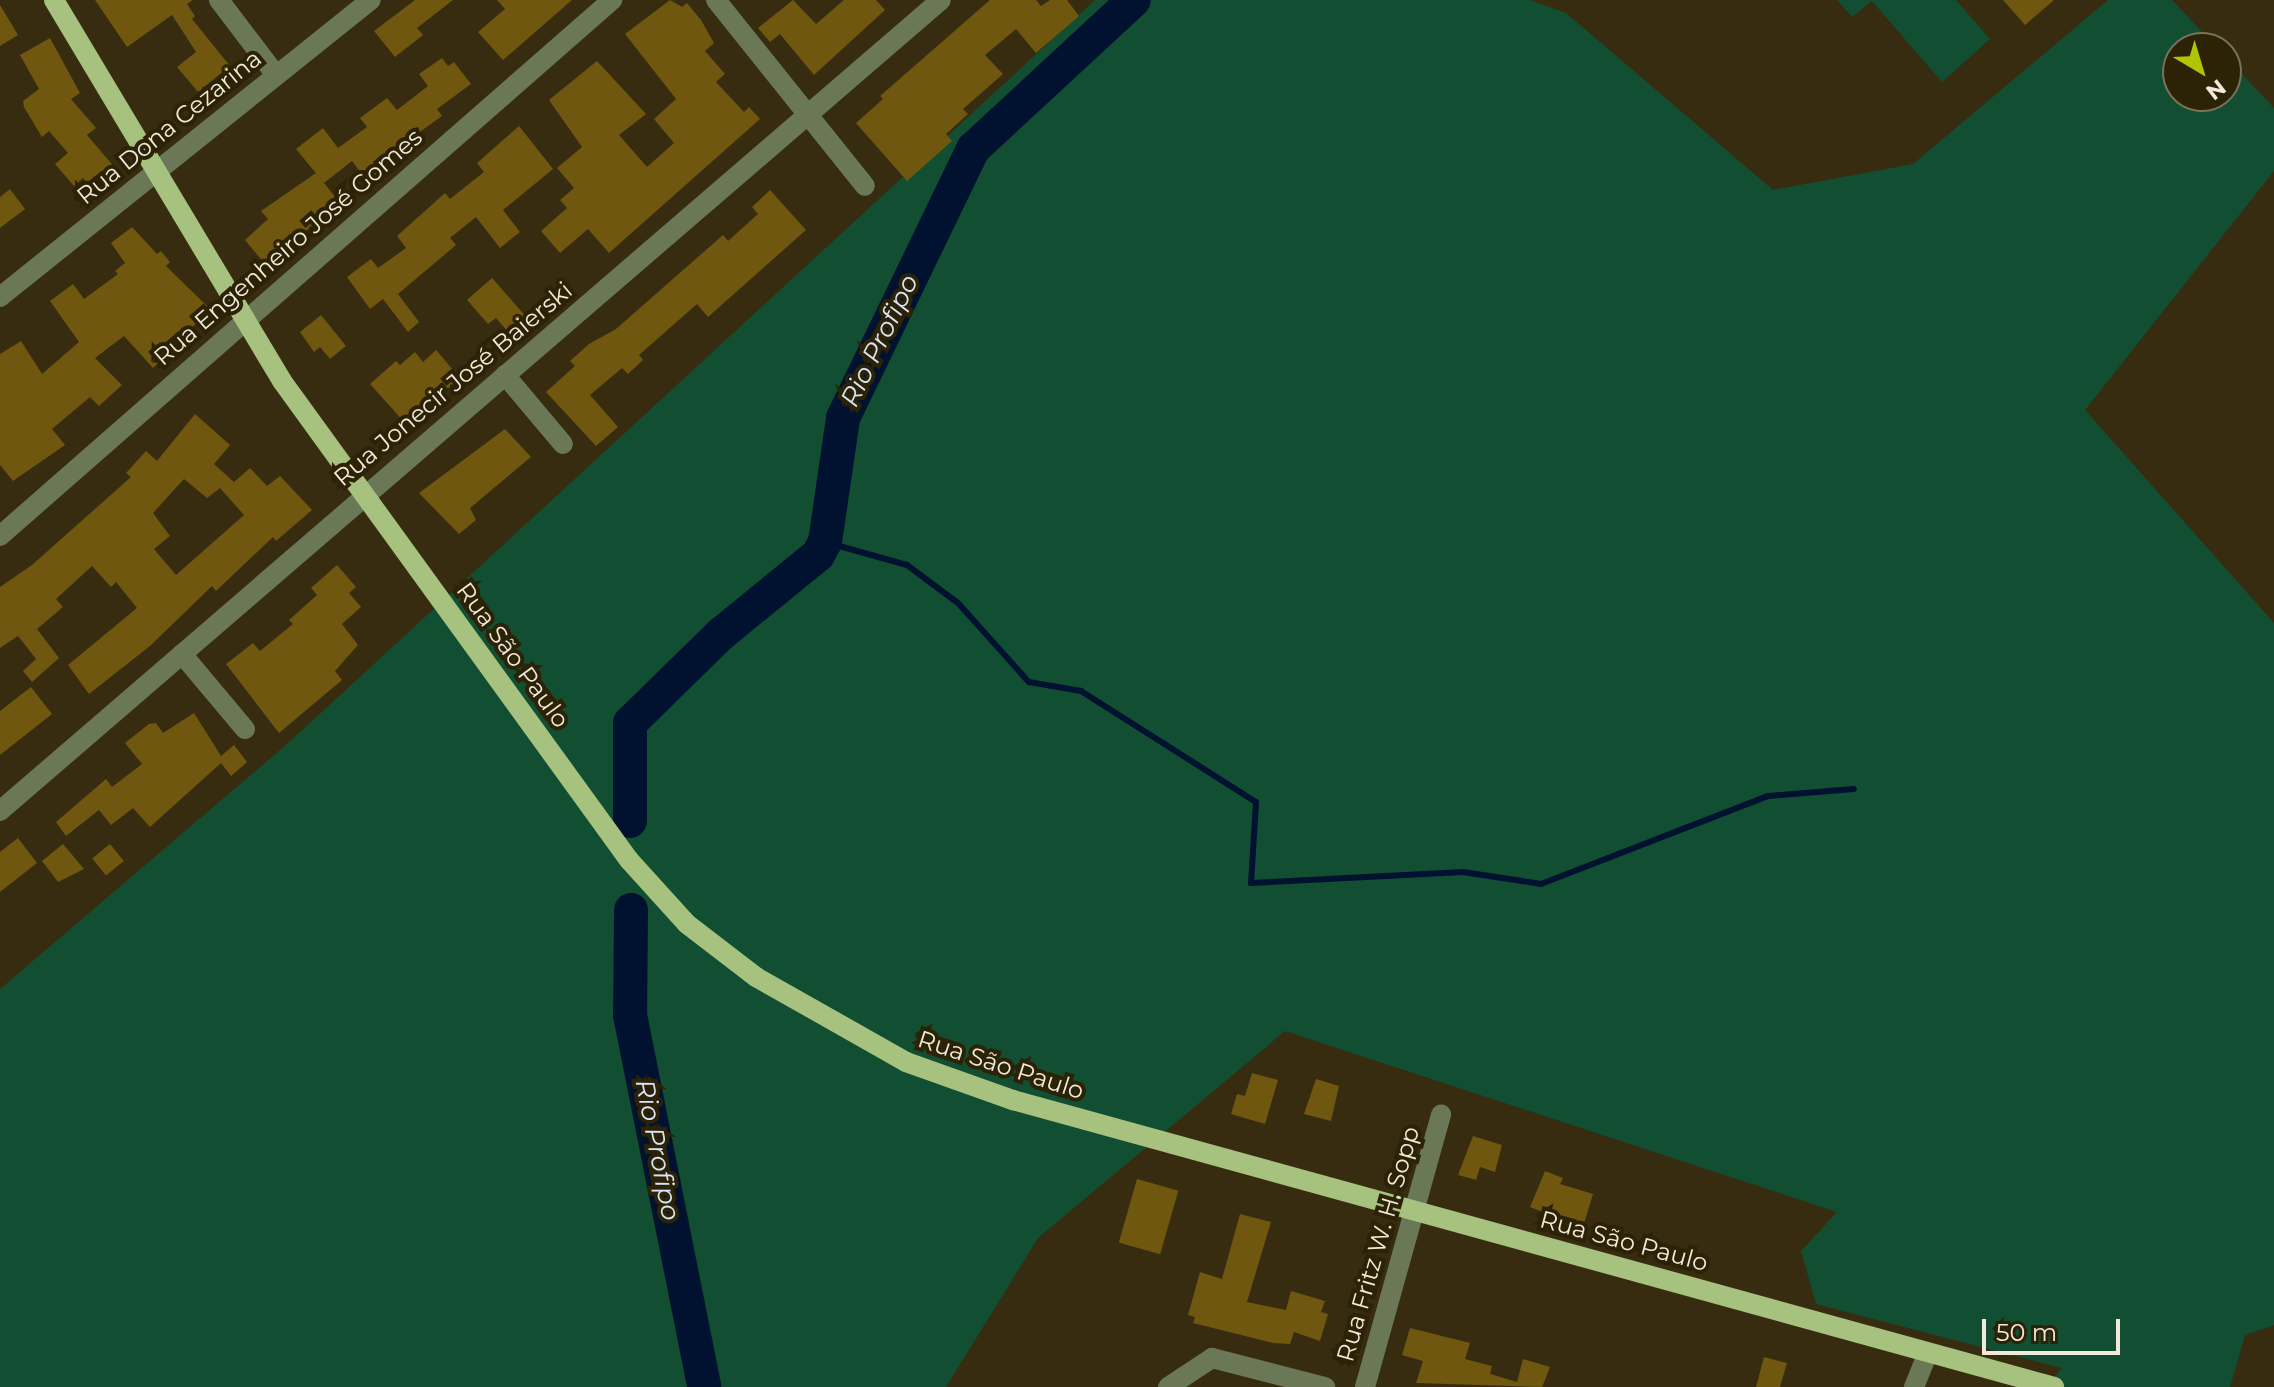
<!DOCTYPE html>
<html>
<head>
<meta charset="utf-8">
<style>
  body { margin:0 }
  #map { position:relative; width:2274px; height:1387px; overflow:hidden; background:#372c10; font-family:Montserrat,sans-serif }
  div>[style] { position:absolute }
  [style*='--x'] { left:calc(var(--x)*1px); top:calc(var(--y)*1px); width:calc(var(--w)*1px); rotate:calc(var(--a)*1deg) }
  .green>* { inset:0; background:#124e32 }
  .stream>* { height:6px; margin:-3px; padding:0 3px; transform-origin:3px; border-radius:3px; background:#001230 }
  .river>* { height:34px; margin:-17px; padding:0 17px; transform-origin:17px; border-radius:17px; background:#001230 }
  .building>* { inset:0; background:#6f5710; transform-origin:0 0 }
  .minor>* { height:20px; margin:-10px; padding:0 10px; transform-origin:10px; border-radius:10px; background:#6a7858 }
  .major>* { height:20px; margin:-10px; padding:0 10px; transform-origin:10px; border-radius:10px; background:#a7c27f }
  span { translate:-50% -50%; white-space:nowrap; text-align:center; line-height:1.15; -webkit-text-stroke:8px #2c2206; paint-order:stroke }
  .street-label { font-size:24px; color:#f1eada }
  .water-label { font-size:26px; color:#d8e4f7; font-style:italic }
  .north { position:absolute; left:2162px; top:32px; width:80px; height:80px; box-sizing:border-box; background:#2c2206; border:2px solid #7b725b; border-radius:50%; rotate:142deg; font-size:22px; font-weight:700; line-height:32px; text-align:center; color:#f1eada }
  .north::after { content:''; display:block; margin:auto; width:28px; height:36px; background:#afc504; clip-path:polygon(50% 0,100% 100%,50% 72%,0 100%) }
  .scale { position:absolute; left:1982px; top:1319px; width:138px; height:36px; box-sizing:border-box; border:4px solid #f1eada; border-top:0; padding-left:10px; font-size:24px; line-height:28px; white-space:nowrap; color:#f1eada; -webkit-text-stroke:6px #2c2206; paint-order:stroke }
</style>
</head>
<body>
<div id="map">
  <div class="green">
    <i style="clip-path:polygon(1095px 0,1530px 0,1566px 13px,1773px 190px,1913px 164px,2108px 0,2172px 0,2217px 48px,2178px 48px,2178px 96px,2226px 96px,2226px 57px,2274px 108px,2274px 171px,2085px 410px,2274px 623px,2274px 1325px,2245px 1335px,2230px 1387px,2047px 1387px,2062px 1368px,1816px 1304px,1801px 1251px,1837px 1212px,1285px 1031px,1038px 1238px,946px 1387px,0 1387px,0 989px,287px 744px)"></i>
    <i style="clip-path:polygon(1837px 0,1956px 0,1990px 39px,1942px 82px,1872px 1px,1852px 17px)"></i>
  </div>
  <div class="stream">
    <i style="--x:825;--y:542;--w:85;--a:15.7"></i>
    <i style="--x:907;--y:565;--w:64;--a:36.7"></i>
    <i style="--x:958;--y:603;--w:106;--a:48.1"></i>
    <i style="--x:1029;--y:682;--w:53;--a:9.8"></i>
    <i style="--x:1081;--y:691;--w:207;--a:32.4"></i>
    <i style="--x:1256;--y:802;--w:81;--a:93.5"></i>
    <i style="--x:1251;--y:883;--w:212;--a:-3"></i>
    <i style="--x:1463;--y:872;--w:79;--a:8.7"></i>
    <i style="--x:1541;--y:884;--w:243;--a:-21.2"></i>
    <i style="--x:1768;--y:796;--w:86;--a:-4.7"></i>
  </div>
  <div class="river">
    <i style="--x:630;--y:821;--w:98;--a:-90"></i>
    <i style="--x:630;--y:723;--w:127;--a:-44.4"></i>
    <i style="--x:721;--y:634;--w:125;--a:-39.2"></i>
    <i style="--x:818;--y:555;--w:15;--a:-62"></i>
    <i style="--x:825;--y:542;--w:125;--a:-81.7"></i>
    <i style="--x:843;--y:418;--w:299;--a:-64.2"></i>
    <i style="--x:973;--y:149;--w:219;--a:-42.8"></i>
    <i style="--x:631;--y:910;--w:105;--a:90.5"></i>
    <i style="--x:630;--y:1015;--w:379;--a:78.7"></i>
  </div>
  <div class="building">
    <i style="clip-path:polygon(95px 0,193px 0,187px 4px,195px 16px,192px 19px,230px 66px,198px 92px,177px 67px,196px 52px,172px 15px,127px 47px)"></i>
    <i style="clip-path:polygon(415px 0,453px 0,417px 28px,423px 35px,395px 57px,374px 31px)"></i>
    <i style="clip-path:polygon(497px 0,572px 0,503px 60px,478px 32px,505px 9px)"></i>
    <i style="clip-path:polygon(670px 0,682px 7px,687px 3px,701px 20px,714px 43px,705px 51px,725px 74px,716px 82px,744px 112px,749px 107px,760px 119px,609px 253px,588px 229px,560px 253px,541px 231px,567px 208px,560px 200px,574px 188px,557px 168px,582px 147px,549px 100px,597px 61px,646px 114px,619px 135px,647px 167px,674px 143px,654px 119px,676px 99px,625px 34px)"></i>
    <i style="clip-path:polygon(793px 0,816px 24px,844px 0,876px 0,885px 10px,814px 75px,780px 34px,770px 42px,758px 28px)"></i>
    <i style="clip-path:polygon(990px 0,1036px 0,1041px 6px,1050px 0,1067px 0,1079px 16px,1036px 53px,1016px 29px,985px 55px,1003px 74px,963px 109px,968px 114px,946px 134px,952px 141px,907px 181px,856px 123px,883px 99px,880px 96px)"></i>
    <i style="clip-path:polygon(2003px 0,2054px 0,2025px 25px)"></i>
    <i style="clip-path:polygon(0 5px,18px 35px,0 46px)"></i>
    <i style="clip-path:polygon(50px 38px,80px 93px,71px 99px,96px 128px,87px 135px,116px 169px,92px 189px,83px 178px,74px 186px,55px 164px,68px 153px,49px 131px,42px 137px,24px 107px,23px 101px,39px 89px,20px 55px)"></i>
    <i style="clip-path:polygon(442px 58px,448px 66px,454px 62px,471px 84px,437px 109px,442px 116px,382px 159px,388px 167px,368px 182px,352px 161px,324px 183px,296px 149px,323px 128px,338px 148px,367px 127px,360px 118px,387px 98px,397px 110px,428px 86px,419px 74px)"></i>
    <i style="clip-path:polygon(519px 126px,553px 169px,503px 210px,520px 232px,500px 248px,476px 217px,450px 238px,456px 245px,398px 294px,419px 322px,408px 332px,383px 299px,370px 309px,347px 277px,371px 259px,378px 268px,406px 248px,397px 236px,445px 193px,450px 199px,484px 172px,477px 163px)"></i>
    <i style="clip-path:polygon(316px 173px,340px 203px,265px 264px,245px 240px,268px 219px,261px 211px)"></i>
    <i style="clip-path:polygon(10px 189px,25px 209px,0 228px,0 197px)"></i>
    <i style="clip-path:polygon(770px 190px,806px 230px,708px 317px,697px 304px,639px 355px,643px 360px,628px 374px,622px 368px,590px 395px,618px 427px,596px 446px,546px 392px,575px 366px,570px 361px,589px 344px,616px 329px,723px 235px,728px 241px,758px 214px,752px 207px)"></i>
    <i style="clip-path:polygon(132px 227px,157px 254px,161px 251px,170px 262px,166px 266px,210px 309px,153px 368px,124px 336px,95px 358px,122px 385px,99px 406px,90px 397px,52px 429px,65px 445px,13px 481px,0 465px,0 354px,21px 341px,42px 374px,79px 342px,50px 301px,73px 284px,84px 299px,118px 274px,115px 271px,125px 263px,111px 243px)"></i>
    <i style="clip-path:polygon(492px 278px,528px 319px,510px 334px,496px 318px,488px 324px,467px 300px)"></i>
    <i style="clip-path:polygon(321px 315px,346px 346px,330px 359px,320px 347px,314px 352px,300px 332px)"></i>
    <i style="clip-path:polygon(436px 350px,460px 378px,406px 424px,370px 384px,396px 361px,400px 365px,415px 352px,423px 362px)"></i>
    <i style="clip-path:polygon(evenodd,195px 414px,230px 445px,214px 464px,234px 482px,250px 468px,267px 486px,280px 476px,312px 510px,276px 541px,273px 537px,216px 591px,212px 586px,150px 646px,89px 694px,68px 665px,137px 608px,116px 582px,111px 587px,92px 566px,56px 599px,63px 607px,37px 629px,59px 658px,32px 682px,23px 671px,36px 659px,18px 636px,0 648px,0 587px,32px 565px,131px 477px,126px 473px,146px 451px,157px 461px,195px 414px,184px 479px,207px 498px,220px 488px,244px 515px,176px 575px,154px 549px,170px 536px,153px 513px,184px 479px)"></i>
    <i style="clip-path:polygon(505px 429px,531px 457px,470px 508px,476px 520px,459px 534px,419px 493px)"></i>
    <i style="clip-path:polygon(337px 565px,356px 587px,349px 593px,361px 607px,342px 624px,358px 645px,335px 671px,342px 680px,279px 733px,226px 664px,253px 643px,260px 651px,293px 624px,289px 620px,317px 595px,311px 588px)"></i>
    <i style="clip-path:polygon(31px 687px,52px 714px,0 755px,0 711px)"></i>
    <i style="clip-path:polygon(194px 713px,221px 756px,234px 745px,247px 762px,231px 776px,221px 763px,150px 827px,133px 808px,111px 825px,99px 810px,66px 836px,56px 822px,106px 779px,112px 787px,142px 764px,125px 743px,149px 724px,156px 723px,163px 733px)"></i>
    <i style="clip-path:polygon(18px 838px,37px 863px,0 892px,0 852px)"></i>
    <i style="clip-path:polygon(63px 844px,84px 869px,58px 882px,42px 861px)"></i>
    <i style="left:110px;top:844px;width:22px;height:23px;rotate:51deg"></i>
    <i style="clip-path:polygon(1252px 1073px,1278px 1080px,1265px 1124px,1231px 1114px,1237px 1094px,1245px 1096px)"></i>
    <i style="clip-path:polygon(1316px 1079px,1339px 1086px,1331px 1121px,1304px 1114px)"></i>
    <i style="clip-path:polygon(1473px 1136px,1502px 1145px,1495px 1172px,1480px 1167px,1476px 1180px,1458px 1175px)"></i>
    <i style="clip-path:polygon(1545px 1171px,1563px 1178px,1560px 1184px,1593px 1194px,1583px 1227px,1530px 1207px)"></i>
    <i style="left:1137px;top:1179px;width:43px;height:66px;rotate:16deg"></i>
    <i style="clip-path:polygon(1240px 1214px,1271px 1222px,1247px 1302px,1286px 1310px,1291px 1291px,1325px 1301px,1321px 1312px,1328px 1314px,1320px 1341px,1294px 1332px,1290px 1344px,1273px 1343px,1193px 1323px,1195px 1317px,1188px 1315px,1200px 1272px,1222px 1279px)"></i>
    <i style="clip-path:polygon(1410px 1328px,1470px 1343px,1465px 1359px,1492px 1366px,1490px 1374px,1517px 1382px,1523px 1359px,1550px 1367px,1545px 1380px,1542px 1387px,1416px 1383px,1423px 1361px,1402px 1355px)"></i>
    <i style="clip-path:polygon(1764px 1357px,1787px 1363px,1780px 1387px,1756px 1387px)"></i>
  </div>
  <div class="minor">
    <i style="--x:219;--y:0;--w:94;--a:52.8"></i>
    <i style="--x:716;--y:0;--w:238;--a:51.3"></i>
    <i style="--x:0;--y:297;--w:475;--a:-38.7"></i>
    <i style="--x:505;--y:375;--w:90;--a:50"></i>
    <i style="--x:0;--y:536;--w:814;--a:-41.21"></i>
    <i style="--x:182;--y:654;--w:98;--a:50"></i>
    <i style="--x:0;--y:811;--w:1242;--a:-40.76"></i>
    <i style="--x:1168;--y:1387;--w:53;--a:-33.4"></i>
    <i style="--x:1212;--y:1358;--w:117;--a:14.4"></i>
    <i style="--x:1365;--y:1387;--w:283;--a:-74.4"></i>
    <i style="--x:1914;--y:1387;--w:37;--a:-68"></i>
  </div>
  <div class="major">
    <i style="--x:54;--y:0;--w:444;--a:59.1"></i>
    <i style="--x:282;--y:381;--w:591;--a:54.08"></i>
    <i style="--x:629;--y:860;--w:86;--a:47.8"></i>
    <i style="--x:687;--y:924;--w:87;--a:37.5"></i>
    <i style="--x:756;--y:977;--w:172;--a:29.5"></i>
    <i style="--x:906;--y:1062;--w:114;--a:19.6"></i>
    <i style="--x:1013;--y:1100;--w:1080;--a:15.41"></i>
  </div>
  <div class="street-label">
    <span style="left:169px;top:127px;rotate:-39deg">Rua Dona Cezarina</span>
    <span style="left:288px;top:247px;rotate:-41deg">Rua Engenheiro José Gomes</span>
    <span style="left:453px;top:384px;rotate:-40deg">Rua Jonecir José Baierski</span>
    <span style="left:513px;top:655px;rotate:54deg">Rua São Paulo</span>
    <span style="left:1001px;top:1065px;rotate:18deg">Rua São Paulo</span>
    <span style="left:1624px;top:1241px;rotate:15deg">Rua São Paulo</span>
    <span style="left:1378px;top:1244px;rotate:-74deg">Rua Fritz W. H. Sopp</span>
  </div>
  <div class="water-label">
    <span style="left:880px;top:341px;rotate:-64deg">Rio Profipo</span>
    <span style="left:657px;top:1150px;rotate:79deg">Rio Profipo</span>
  </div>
  <div class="north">N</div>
  <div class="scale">50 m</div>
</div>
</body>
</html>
